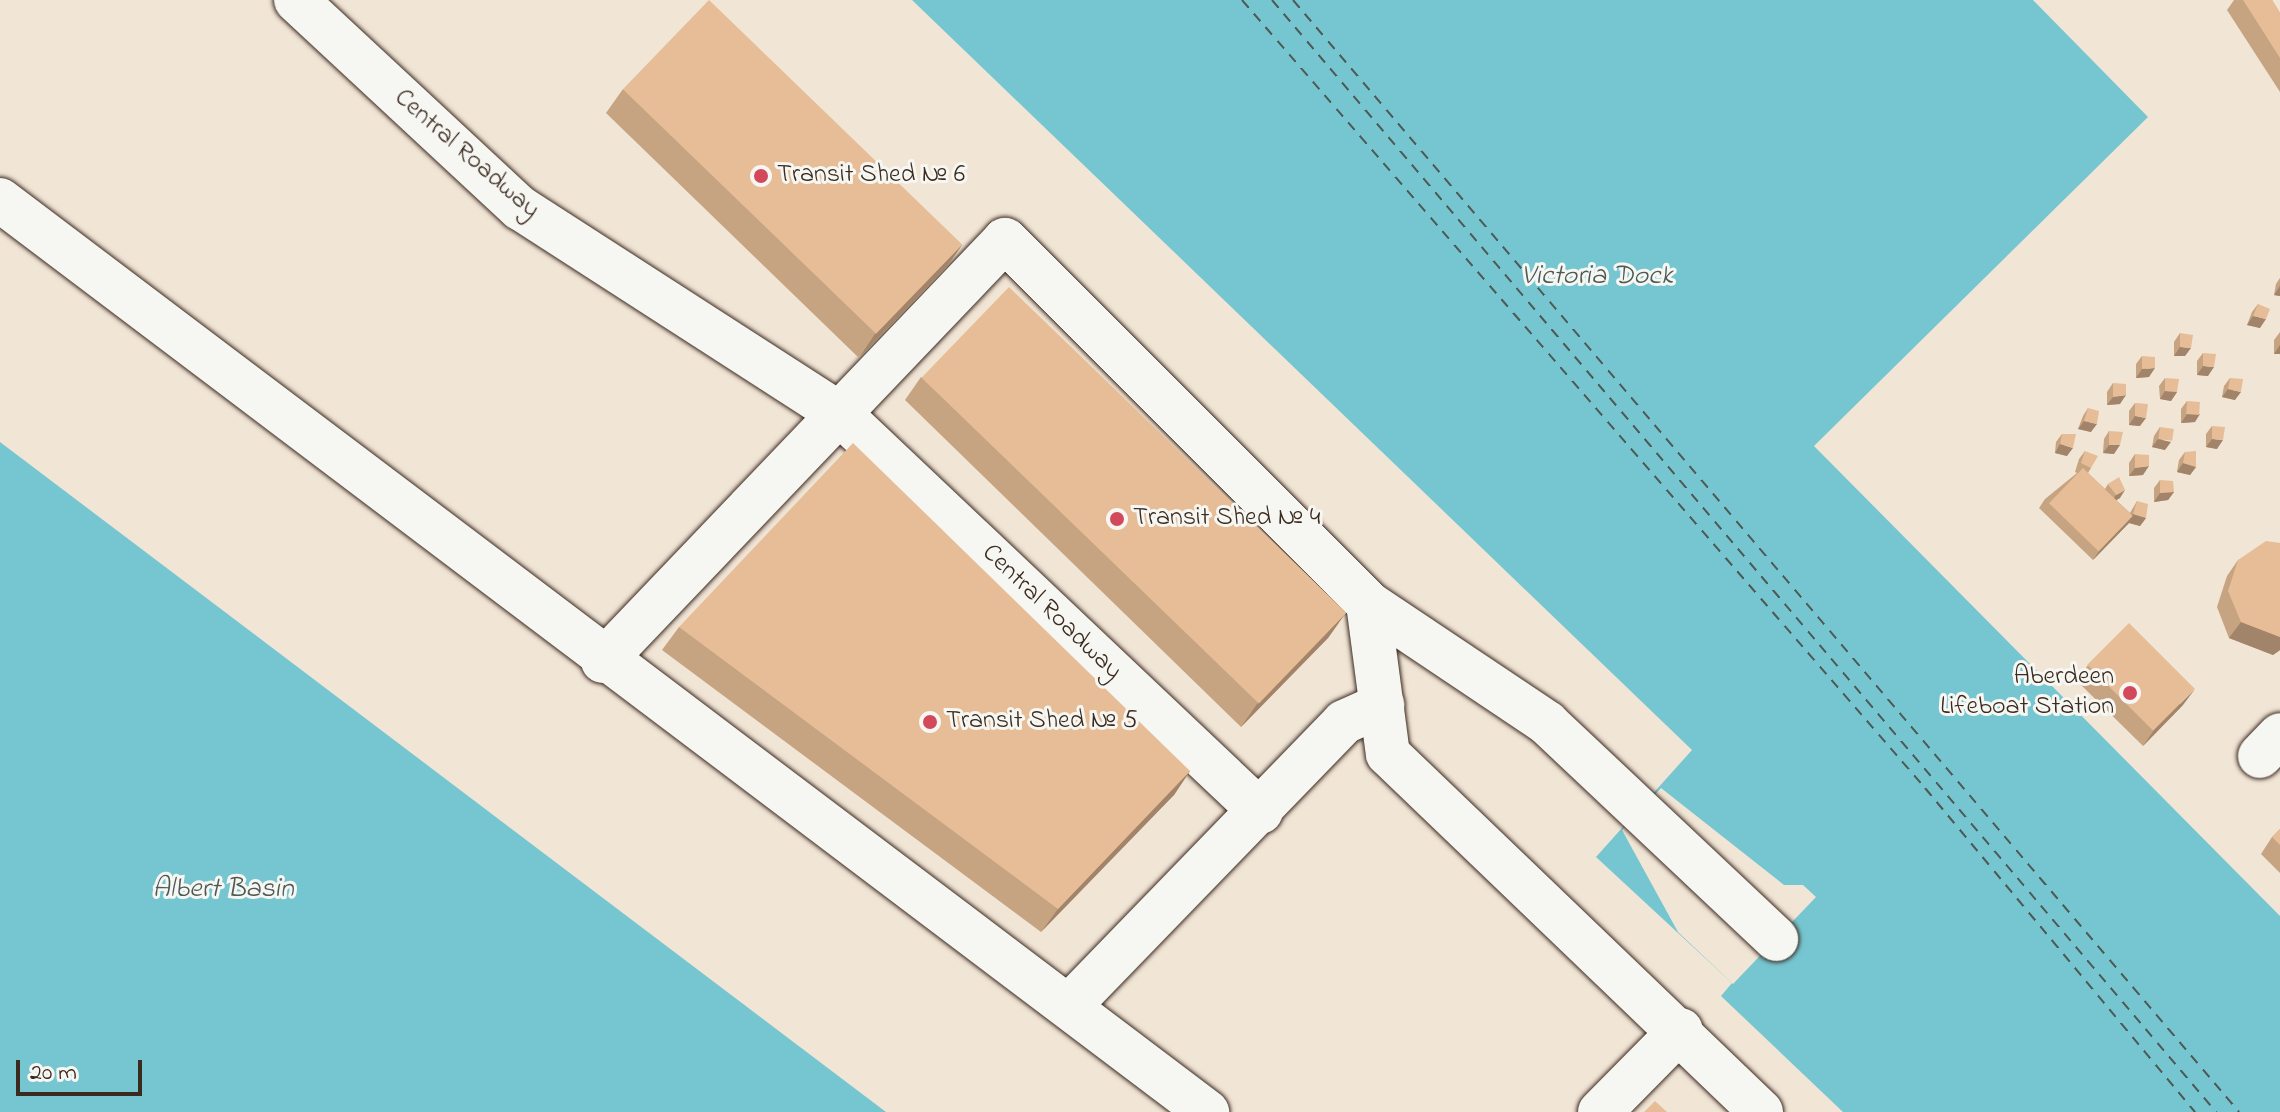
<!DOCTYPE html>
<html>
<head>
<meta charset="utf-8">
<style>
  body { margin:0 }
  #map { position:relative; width:2280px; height:1112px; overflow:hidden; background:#f1e5d6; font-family:"Indie Flower",sans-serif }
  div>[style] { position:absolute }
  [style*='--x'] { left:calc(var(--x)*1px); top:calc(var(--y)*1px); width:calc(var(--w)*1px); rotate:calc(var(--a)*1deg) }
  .water>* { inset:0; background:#76c6d1 }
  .pier>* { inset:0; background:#f1e5d6 }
  .ferry>* { height:2px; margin-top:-1px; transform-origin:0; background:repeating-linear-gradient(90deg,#4d5954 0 10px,transparent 0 18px) }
  .roads { filter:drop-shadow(0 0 2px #3b2a1e) drop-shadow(0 0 2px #3b2a1e) }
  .minor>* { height:44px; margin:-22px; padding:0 22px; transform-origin:22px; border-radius:22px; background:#f6f6f2 }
  .wall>* { inset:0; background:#c6a381 }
  .shaded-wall>* { inset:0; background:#a18469 }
  .building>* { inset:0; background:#e6bd96; transform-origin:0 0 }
  .dots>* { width:22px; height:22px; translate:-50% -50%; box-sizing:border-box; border:4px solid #f6f6f2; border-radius:50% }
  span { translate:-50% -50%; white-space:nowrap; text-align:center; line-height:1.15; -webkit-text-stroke:6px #f6f6f2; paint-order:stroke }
  .street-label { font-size:26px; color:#3b2a1e }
  .poi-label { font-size:26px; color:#3b2a1e }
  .left { translate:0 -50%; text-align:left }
  .right { translate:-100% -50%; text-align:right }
  .water-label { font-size:28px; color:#4d5954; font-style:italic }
  .scale { position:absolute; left:16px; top:1060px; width:126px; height:36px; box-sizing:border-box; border:4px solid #3b2a1e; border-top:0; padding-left:10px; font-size:24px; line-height:28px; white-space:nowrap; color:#3b2a1e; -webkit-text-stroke:6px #f6f6f2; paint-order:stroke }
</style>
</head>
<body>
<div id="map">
  <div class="water">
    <i style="clip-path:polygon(912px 0,2033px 0,2148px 117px,1814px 446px,2280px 916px,2280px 1112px,1843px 1112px,1721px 996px,1732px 983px,1596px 857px,1692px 750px)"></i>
    <i style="clip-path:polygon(0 442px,886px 1112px,0 1112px)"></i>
  </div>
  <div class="pier">
    <i style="clip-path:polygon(1661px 788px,1784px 885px,1803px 885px,1816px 897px,1733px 984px,1678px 932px,1622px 830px)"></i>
  </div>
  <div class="ferry">
    <i style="--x:1242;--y:0;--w:1043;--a:49.08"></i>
    <i style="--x:1925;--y:788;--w:422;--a:50.2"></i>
    <i style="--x:1272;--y:0;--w:1459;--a:49.67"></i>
    <i style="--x:1293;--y:0;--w:1460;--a:49.61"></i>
  </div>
  <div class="roads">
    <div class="minor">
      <i style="--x:296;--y:0;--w:306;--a:42.9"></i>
      <i style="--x:520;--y:208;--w:381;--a:32.8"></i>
      <i style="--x:840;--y:414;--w:579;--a:43.39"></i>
      <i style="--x:0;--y:200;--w:1513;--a:37.07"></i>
      <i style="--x:1368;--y:603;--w:216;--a:33.8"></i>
      <i style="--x:1547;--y:723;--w:315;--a:43.3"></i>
      <i style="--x:603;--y:661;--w:582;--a:-46.32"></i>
      <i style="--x:1005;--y:240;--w:513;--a:45"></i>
      <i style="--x:1368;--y:603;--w:152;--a:82.5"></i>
      <i style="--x:1388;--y:754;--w:517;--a:43.82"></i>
      <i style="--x:2260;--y:756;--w:29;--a:-46"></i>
      <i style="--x:1069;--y:1006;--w:395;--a:-45.9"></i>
      <i style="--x:1344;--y:722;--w:42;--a:-24.1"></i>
      <i style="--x:1600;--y:1112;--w:115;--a:-45.4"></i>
    </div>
  </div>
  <div class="wall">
    <i style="clip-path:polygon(2234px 0,2272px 0,2280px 13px,2280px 92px,2227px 10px)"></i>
    <i style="clip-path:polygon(623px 89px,962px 245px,946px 268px,859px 358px,606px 113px)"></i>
    <i style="clip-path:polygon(2280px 278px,2280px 296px,2274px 295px,2276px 284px)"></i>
    <i style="clip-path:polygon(2258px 304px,2260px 328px,2247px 325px,2252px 312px)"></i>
    <i style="clip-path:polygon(2280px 332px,2280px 354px,2274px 354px,2274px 340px)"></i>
    <i style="clip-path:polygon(2180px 333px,2185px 356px,2174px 356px,2174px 342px)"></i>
    <i style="clip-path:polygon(2203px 353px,2208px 376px,2197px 375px,2197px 361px)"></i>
    <i style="clip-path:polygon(2142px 356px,2149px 377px,2136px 378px,2136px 364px)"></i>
    <i style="clip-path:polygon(921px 377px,1345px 614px,1328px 638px,1241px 727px,905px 400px)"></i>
    <i style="clip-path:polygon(2165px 378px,2177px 392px,2171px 401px,2160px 399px,2159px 386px)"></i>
    <i style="clip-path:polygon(2230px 378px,2235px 400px,2222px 397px,2224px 386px)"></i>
    <i style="clip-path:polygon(2113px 383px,2120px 404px,2107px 405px,2107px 392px)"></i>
    <i style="clip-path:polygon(2187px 401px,2195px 422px,2181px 423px,2181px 409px)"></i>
    <i style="clip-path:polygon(2135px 403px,2140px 426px,2129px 425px,2129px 411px)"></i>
    <i style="clip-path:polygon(2088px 408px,2091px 432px,2078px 429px,2083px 416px)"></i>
    <i style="clip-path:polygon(2212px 426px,2217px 449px,2206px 447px,2206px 434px)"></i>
    <i style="clip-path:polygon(2160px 427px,2165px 450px,2152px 447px,2154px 436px)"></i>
    <i style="clip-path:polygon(2109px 431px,2114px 454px,2103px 453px,2104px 439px)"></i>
    <i style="clip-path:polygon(2062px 434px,2067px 456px,2055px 453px,2056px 442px)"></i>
    <i style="clip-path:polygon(2085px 451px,2091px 468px,2088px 473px,2105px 489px,2108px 484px,2120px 498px,2116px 500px,2130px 513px,2137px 501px,2146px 518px,2140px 526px,2129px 523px,2093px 560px,2039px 508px,2045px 499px,2077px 473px,2075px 472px,2079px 459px)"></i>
    <i style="clip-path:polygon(2185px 452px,2196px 467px,2190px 475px,2177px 472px,2179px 460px)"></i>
    <i style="clip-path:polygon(2135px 454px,2143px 475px,2129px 476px,2129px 463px)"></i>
    <i style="clip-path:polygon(2160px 480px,2174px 492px,2168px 500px,2154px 502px,2154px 488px)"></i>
    <i style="clip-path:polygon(2280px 543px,2280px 650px,2273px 655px,2229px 638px,2217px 607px,2227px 576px,2238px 560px)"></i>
    <i style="clip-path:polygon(679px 627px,1190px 771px,1174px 795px,1041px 932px,662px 650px)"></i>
    <i style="clip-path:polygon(2088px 665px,2183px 705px,2143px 746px,2077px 681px)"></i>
    <i style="clip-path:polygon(2280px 829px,2280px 873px,2261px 854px,2272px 837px)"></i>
  </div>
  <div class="shaded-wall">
    <i style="clip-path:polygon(962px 245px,946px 268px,859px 358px,875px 334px)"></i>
    <i style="clip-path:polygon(2280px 286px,2280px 296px,2274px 295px)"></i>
    <i style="clip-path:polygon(2253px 316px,2266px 319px,2260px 328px,2247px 325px)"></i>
    <i style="clip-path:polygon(2280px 345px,2280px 354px,2274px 354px)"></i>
    <i style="clip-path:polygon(2180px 347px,2191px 348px,2185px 356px,2174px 356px)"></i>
    <i style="clip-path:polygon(2203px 366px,2214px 367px,2208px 376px,2197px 375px)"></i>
    <i style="clip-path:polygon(2155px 368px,2149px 377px,2136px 378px,2142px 369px)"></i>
    <i style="clip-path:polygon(2228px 389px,2241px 392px,2235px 400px,2222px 397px)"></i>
    <i style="clip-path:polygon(2165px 391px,2177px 392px,2171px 401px,2160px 399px)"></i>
    <i style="clip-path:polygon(2126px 395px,2120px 404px,2107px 405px,2113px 397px)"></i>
    <i style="clip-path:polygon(2187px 414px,2200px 414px,2195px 422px,2181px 423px)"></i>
    <i style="clip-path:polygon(2135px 416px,2146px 418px,2140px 426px,2129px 425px)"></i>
    <i style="clip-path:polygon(2084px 421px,2097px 424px,2091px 432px,2078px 429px)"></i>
    <i style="clip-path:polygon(2158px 439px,2171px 442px,2165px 450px,2152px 447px)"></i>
    <i style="clip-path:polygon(2212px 439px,2223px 440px,2217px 449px,2206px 447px)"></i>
    <i style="clip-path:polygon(2060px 444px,2073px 448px,2067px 456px,2055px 453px)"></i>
    <i style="clip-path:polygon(2109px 445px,2120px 445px,2114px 454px,2103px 453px)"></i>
    <i style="clip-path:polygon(2183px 463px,2196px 467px,2190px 475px,2177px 472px)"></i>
    <i style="clip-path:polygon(2149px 466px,2143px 475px,2129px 476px,2135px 468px)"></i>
    <i style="clip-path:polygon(2125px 490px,2120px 498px,2110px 504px,2116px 495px)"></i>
    <i style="clip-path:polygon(2174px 492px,2168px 500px,2154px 502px,2160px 493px)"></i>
    <i style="clip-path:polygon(2133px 514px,2146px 518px,2140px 526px,2129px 523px,2093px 560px,2099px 551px,2127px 522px)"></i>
    <i style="clip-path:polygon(1345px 614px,1328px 638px,1241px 727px,1257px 704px)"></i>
    <i style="clip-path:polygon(2241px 622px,2280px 637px,2280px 650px,2273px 655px,2229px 638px)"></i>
    <i style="clip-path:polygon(2195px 689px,2183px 705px,2143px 746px,2154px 730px)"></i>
    <i style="clip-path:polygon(1190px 771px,1174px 795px,1041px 932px,1058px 909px)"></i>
  </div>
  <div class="building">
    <i style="left:709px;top:0;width:352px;height:124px;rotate:44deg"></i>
    <i style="clip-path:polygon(2243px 0,2272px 0,2280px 13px,2280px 58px)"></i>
    <i style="left:1009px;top:287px;width:469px;height:126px;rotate:44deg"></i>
    <i style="clip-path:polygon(2258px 304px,2270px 309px,2266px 319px,2253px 316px)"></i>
    <i style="clip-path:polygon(2180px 333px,2193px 335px,2191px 348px,2180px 347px)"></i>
    <i style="clip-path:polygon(2203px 353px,2216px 354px,2214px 367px,2203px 366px)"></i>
    <i style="clip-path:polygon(2142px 356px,2155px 357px,2155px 368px,2142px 369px)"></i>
    <i style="clip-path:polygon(2165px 378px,2179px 379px,2177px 392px,2165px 391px)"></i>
    <i style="clip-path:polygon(2230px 378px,2243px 379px,2241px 392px,2228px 389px)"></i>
    <i style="clip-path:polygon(2113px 383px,2126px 384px,2126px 395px,2113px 397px)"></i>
    <i style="left:2187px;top:401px;width:13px;height:13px;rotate:4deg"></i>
    <i style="clip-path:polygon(2135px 403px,2148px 404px,2146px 418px,2135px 416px)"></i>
    <i style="clip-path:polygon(2088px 408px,2099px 411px,2097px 424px,2084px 421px)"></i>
    <i style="clip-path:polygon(2212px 426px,2225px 427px,2223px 440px,2212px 439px)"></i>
    <i style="left:2160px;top:427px;width:14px;height:12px;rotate:8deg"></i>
    <i style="clip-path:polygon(2109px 431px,2123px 432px,2120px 445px,2109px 445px)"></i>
    <i style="clip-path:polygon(2062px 434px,2076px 434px,2073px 448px,2060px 444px)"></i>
    <i style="clip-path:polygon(853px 443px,1190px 771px,1058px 909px,679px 627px)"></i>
    <i style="clip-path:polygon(2085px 451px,2098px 456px,2091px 468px,2081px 463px)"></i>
    <i style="clip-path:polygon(2196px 451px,2196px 467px,2183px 463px,2185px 452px)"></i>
    <i style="clip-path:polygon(2135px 454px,2149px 455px,2149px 466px,2135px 468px)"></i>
    <i style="left:2083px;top:468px;width:69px;height:49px;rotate:44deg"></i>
    <i style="clip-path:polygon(2119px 477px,2125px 490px,2116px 495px,2108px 484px)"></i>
    <i style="clip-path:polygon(2160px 480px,2173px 481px,2174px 492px,2160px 493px)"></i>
    <i style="clip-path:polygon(2137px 501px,2148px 504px,2146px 518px,2133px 514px)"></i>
    <i style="clip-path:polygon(2266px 541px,2280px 543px,2280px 637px,2241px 622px,2228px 591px,2238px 560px)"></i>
    <i style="left:2129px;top:623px;width:93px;height:59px;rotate:45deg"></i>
    <i style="clip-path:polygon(2280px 829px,2280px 845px,2272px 837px)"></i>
    <i style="clip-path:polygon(1655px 1101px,1667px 1112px,1644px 1112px)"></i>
  </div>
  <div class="dots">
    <i style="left:761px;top:176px;background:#d1495b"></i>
    <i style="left:1117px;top:519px;background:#d1495b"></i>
    <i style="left:2130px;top:693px;background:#d1495b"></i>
    <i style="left:930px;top:722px;background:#d1495b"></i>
  </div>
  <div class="street-label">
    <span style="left:466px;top:155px;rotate:41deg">Central Roadway</span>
    <span style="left:1051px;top:613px;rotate:44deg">Central Roadway</span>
  </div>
  <div class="poi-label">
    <span class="left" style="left:777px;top:176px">Transit Shed № 6</span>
    <span class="left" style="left:1133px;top:519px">Transit Shed № 4</span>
    <span class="right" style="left:2114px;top:693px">Aberdeen<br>Lifeboat Station</span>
    <span class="left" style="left:946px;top:722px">Transit Shed № 5</span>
  </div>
  <div class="water-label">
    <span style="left:1597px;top:277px">Victoria Dock</span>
    <span style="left:223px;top:890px">Albert Basin</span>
  </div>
  <div class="scale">20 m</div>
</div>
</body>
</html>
